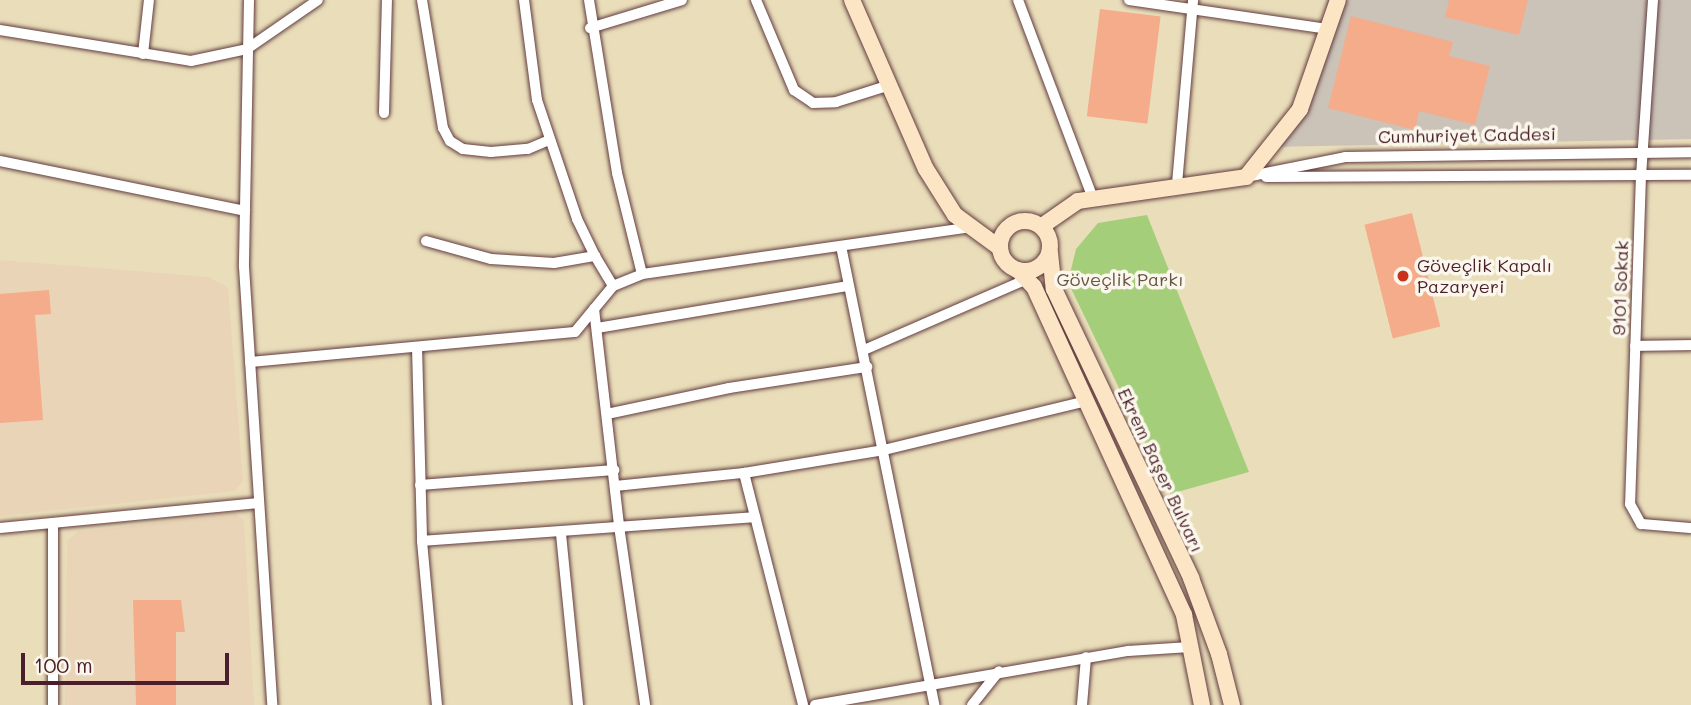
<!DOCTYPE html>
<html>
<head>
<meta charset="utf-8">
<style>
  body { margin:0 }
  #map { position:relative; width:1691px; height:705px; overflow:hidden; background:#eadeba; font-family:Mali,sans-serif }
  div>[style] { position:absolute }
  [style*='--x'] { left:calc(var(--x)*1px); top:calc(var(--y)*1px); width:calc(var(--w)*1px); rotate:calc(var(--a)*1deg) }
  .built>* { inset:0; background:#e9d4b7 }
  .industrial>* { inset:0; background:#cbc3b8 }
  .green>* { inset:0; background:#a5ce7a }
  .building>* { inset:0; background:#f4ac8b; transform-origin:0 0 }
  .roads { filter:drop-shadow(0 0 2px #623c40) drop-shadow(0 0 2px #623c40) }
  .street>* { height:10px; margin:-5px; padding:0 5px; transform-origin:5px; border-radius:5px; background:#fff }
  .secondary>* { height:16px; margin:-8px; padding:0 8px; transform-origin:8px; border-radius:8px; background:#fce5c4 }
  .secondary>.ring { margin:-8px; padding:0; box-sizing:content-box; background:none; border:16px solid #fce5c4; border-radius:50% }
  .dots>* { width:19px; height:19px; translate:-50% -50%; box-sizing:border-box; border:4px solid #fbf7ec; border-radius:50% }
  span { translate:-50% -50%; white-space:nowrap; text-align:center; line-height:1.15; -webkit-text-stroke:7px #fbf7ec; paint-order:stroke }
  .street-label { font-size:18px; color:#4a1f2b }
  .poi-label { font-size:18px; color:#4a1f2b }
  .left { translate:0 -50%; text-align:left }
  .park-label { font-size:18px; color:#655443 }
  .scale { position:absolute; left:21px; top:653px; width:208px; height:32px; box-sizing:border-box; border:4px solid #4a1f2b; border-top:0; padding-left:9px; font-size:21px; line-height:24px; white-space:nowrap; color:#4a1f2b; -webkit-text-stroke:5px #fbf7ec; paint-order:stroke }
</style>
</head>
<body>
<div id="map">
  <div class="built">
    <i style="clip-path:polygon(0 260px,209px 277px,228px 288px,243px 481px,235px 491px,0 516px)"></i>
    <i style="clip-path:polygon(236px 513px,244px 521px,254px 705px,65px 705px,67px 541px,78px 532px)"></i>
  </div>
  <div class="industrial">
    <i style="clip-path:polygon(1328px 0,1691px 0,1691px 139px,1267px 147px,1307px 80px)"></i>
  </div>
  <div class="green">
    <i style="clip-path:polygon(1147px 215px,1249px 472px,1170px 494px,1068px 282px,1076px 249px,1098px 223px)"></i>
  </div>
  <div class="building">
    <i style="clip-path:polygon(1449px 0,1528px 0,1519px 35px,1445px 17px)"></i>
    <i style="left:1100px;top:9px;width:61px;height:108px;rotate:7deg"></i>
    <i style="clip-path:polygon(1351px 16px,1453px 42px,1449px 56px,1490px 66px,1475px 125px,1419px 111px,1415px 130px,1328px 108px)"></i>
    <i style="left:1412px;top:213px;width:117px;height:49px;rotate:76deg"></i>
    <i style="clip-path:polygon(49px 290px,51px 314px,35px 315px,43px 420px,0 423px,0 294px)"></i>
    <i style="clip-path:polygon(133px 600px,181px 600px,185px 632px,176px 632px,176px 705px,136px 705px)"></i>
  </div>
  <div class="roads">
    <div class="street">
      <i style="--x:249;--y:0;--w:267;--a:91.1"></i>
      <i style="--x:244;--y:267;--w:439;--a:86.3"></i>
      <i style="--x:422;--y:0;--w:130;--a:80.7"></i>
      <i style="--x:443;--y:128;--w:15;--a:62"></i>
      <i style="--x:450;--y:141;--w:15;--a:32"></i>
      <i style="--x:463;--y:149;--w:28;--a:6"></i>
      <i style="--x:491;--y:152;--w:37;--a:-5"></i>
      <i style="--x:528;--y:149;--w:23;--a:-23"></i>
      <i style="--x:524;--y:0;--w:101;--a:82.6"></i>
      <i style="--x:537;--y:100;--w:126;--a:71.4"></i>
      <i style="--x:577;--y:219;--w:41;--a:64.1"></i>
      <i style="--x:589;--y:0;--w:175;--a:80.8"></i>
      <i style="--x:617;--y:173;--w:104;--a:76.1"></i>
      <i style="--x:756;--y:0;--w:98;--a:67.1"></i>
      <i style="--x:794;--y:90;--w:23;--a:34"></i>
      <i style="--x:813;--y:103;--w:23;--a:-2"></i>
      <i style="--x:836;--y:102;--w:57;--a:-17.5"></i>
      <i style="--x:1018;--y:0;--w:212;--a:69.3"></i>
      <i style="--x:1129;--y:0;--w:202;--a:8.3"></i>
      <i style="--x:1653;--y:0;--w:175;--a:93.9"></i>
      <i style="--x:1641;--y:175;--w:329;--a:91.9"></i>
      <i style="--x:1630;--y:504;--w:23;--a:61"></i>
      <i style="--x:1641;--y:524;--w:50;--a:4.6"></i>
      <i style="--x:590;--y:28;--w:96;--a:-16.9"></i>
      <i style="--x:0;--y:30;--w:193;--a:9.2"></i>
      <i style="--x:191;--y:61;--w:57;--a:-12.1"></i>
      <i style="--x:247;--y:49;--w:86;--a:-34.6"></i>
      <i style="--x:143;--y:54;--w:54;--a:-83.7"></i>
      <i style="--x:384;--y:113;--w:113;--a:-88.5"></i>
      <i style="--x:0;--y:161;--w:250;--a:11.5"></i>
      <i style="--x:1246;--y:177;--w:101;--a:-11.4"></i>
      <i style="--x:1345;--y:157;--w:346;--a:-0.8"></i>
      <i style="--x:1266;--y:177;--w:425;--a:-0.3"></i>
      <i style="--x:1177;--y:184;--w:185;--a:-85"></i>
      <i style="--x:426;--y:241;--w:67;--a:15.5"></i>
      <i style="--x:491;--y:259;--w:63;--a:3.6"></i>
      <i style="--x:554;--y:263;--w:42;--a:-9.7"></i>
      <i style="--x:595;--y:256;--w:35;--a:59"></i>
      <i style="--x:841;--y:246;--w:468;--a:78.5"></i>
      <i style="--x:594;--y:309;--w:218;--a:83.4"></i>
      <i style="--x:619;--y:526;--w:181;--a:81.7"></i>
      <i style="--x:597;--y:328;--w:255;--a:-9.5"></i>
      <i style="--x:1635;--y:346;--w:56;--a:-1"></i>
      <i style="--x:417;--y:347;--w:194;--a:88.5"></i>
      <i style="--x:422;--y:541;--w:165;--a:84.8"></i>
      <i style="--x:864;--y:350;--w:178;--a:-23.5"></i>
      <i style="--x:250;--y:362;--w:326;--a:-5.3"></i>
      <i style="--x:575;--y:332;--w:60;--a:-50.4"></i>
      <i style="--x:613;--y:286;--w:31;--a:-22"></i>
      <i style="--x:642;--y:274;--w:333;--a:-8.1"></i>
      <i style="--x:607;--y:414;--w:125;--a:-12"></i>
      <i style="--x:729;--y:388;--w:140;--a:-8.7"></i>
      <i style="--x:744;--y:473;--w:239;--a:75.7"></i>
      <i style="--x:420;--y:485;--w:195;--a:-4.4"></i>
      <i style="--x:615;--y:486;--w:130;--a:-5.8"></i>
      <i style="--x:744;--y:473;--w:142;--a:-9.3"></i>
      <i style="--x:884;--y:450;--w:205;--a:-13.6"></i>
      <i style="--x:53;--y:523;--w:182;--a:90"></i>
      <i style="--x:0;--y:528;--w:260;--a:-5.5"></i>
      <i style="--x:561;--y:534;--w:172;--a:84.3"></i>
      <i style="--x:422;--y:541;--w:334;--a:-4.1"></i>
      <i style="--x:815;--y:705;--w:318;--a:-9.8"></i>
      <i style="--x:1128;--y:651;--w:62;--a:-3.7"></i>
      <i style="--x:972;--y:705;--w:43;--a:-51.5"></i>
      <i style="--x:1082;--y:705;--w:48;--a:-85.2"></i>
    </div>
    <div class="secondary">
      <i style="--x:852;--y:0;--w:184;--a:66.4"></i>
      <i style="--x:926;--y:169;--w:54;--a:57.8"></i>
      <i style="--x:955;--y:215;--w:56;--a:36.3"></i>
      <i class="ring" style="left:1000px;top:221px;width:34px;height:34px"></i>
      <i style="--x:1042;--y:226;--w:44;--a:-34.8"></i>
      <i style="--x:1078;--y:201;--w:170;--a:-8.1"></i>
      <i style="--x:1246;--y:177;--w:87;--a:-51.5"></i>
      <i style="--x:1300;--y:109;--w:115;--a:-70.8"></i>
      <i style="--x:1050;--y:253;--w:36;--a:84"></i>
      <i style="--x:1054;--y:289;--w:320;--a:64.6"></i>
      <i style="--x:1191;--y:578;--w:81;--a:69.8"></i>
      <i style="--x:1219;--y:654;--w:53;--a:75.7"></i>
      <i style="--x:1018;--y:270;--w:23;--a:47"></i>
      <i style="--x:1034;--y:287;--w:361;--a:65.4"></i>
      <i style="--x:1184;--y:615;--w:92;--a:78.7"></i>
    </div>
  </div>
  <div class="dots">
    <i style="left:1403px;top:276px;background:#c8321e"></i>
  </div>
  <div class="street-label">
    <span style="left:1467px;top:135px;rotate:-1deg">Cumhuriyet Caddesi</span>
    <span style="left:1620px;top:288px;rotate:-88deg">9101 Sokak</span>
    <span style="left:1161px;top:470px;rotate:65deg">Ekrem Başer Bulvarı</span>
  </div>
  <div class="poi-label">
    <span class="left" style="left:1417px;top:276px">Göveçlik Kapalı<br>Pazaryeri</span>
  </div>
  <div class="park-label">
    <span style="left:1120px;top:279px">Göveçlik Parkı</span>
  </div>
  <div class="scale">100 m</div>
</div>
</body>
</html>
